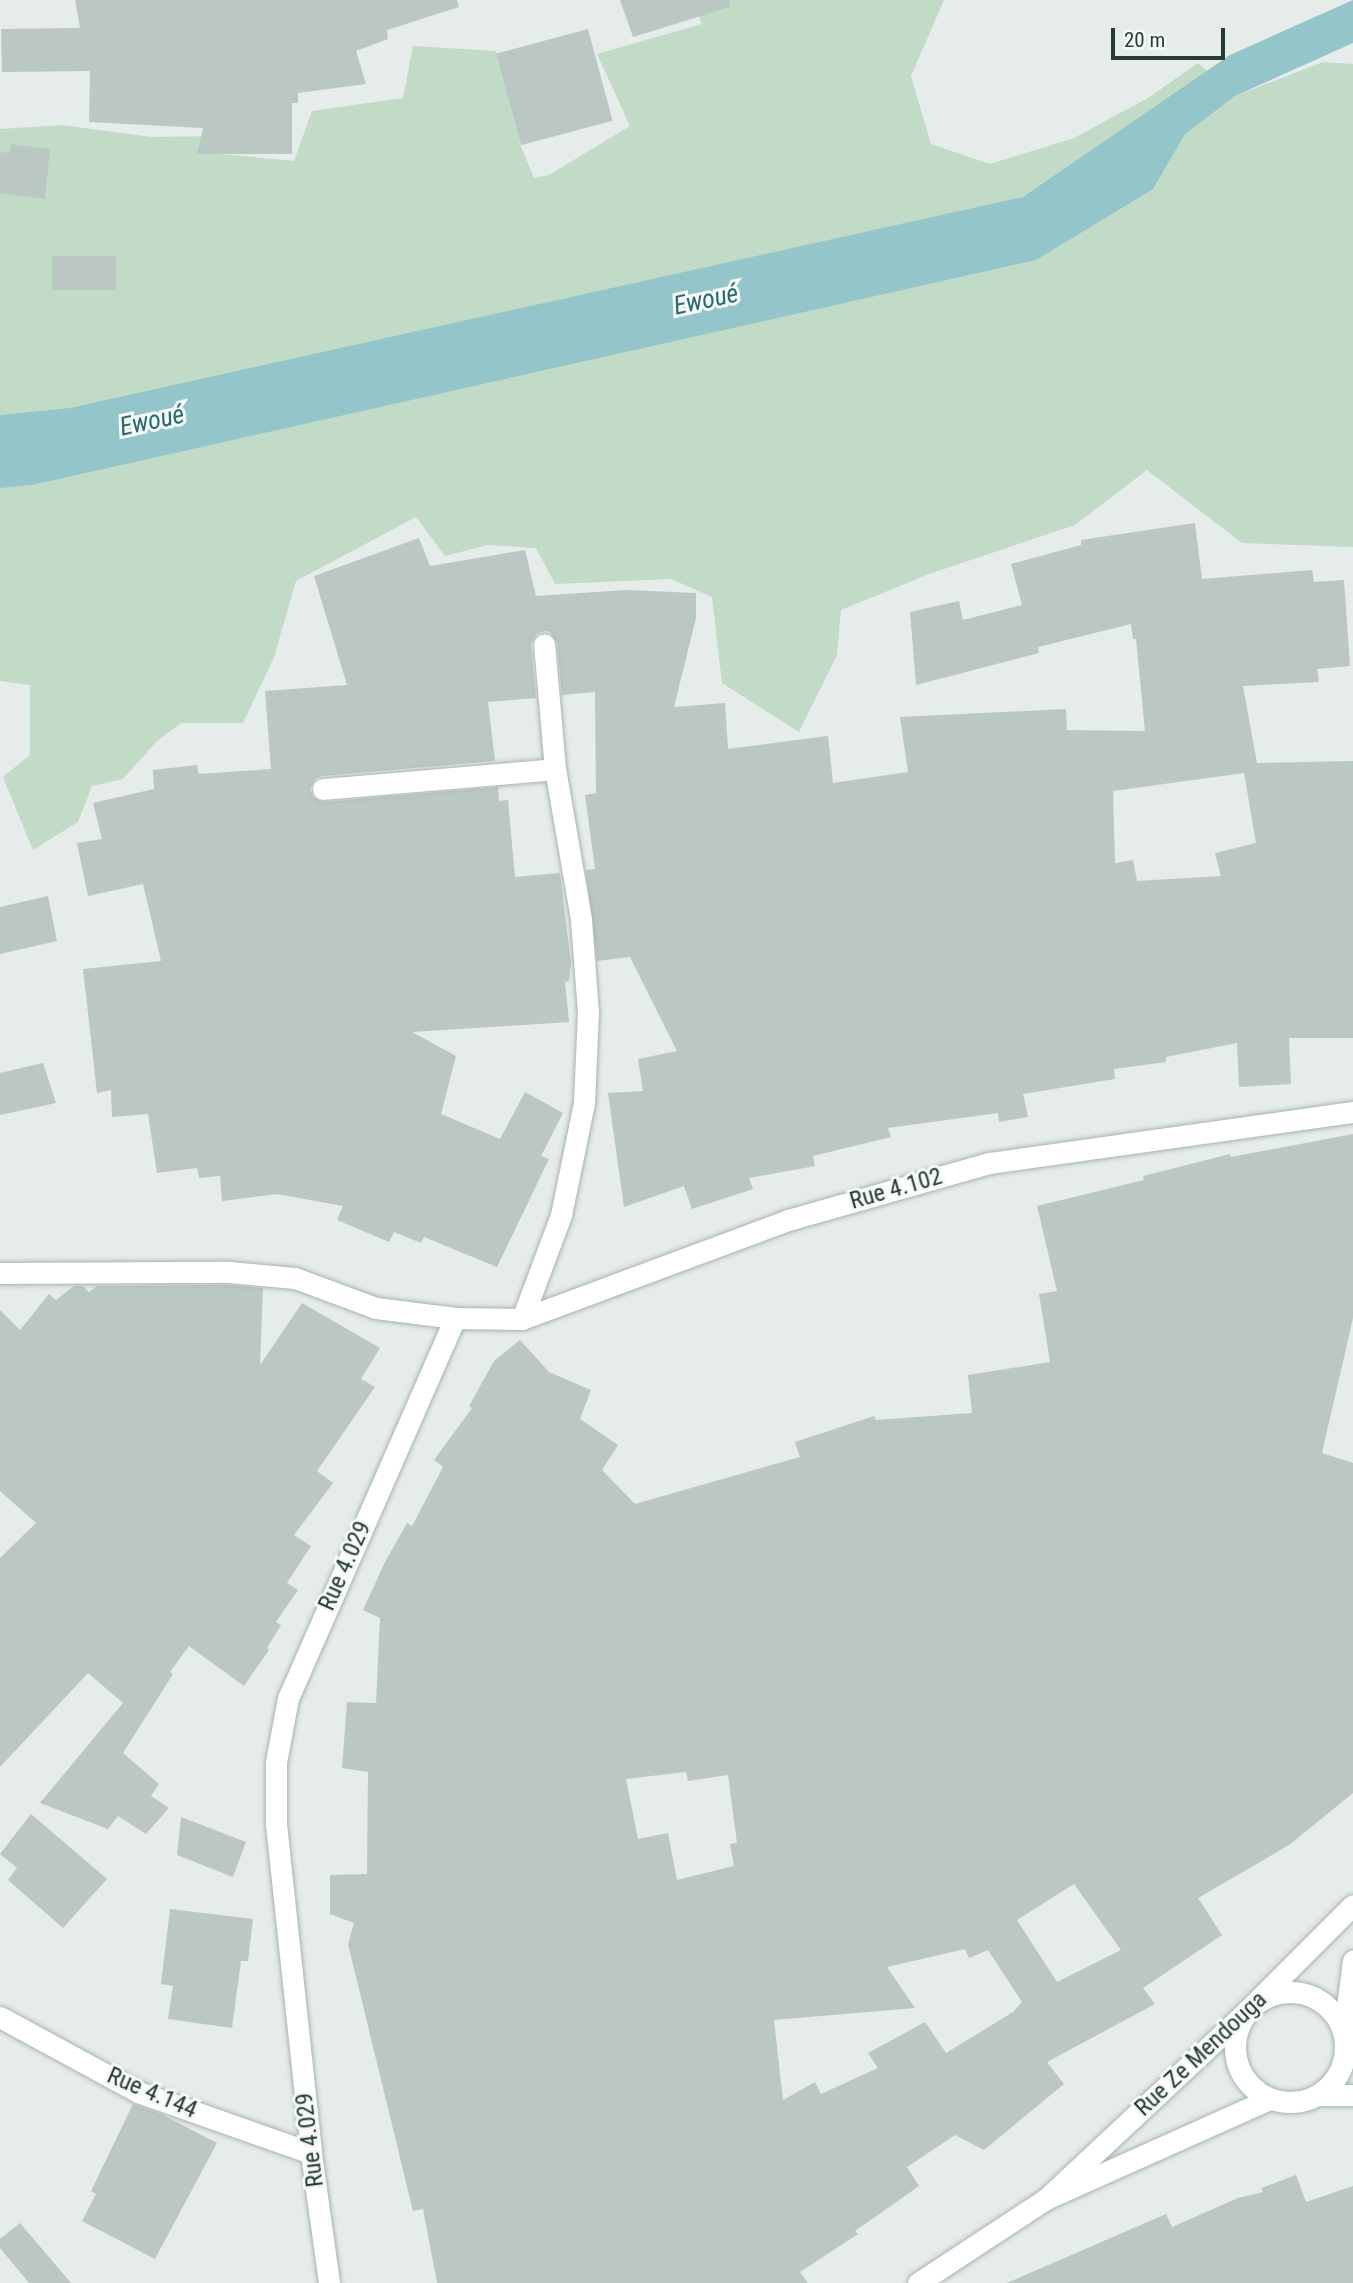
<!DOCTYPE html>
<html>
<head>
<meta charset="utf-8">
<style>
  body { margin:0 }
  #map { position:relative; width:1353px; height:2283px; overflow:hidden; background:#e5ece9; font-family:"Roboto Condensed",sans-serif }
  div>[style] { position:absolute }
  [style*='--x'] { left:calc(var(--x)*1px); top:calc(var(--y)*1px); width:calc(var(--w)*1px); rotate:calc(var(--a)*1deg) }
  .green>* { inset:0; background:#c1dbc6 }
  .water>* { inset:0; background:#94c5cb }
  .building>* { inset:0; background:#bbc7c2; transform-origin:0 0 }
  .roads { filter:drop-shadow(0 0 2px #a8b4af) drop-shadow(0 0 2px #a8b4af) }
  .street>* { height:21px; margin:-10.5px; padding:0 10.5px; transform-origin:10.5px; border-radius:10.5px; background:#fff }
  .secondary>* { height:21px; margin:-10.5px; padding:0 10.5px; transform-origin:10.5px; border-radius:10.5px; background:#fff }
  .secondary>.ring { margin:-10.5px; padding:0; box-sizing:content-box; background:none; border:21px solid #fff; border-radius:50% }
  span { translate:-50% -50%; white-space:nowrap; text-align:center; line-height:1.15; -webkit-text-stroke:6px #f5f9f7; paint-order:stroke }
  .street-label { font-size:24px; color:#263c35 }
  .water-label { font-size:26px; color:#276972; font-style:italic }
  .scale { position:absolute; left:1111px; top:28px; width:114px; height:32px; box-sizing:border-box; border:4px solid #263c35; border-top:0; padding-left:9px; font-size:21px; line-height:24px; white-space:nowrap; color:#263c35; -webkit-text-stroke:5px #f5f9f7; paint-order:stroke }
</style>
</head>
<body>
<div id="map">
  <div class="green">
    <i style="clip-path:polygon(692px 0,944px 0,911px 76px,931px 144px,990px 164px,1074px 138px,1148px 98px,1198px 63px,1235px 96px,1323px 62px,1353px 64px,1353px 547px,1242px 543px,1147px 470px,1075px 525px,929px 574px,841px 610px,837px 655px,799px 732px,722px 683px,712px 597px,671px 579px,555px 584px,536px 548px,488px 545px,445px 556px,416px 517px,296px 581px,274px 657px,243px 723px,181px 723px,157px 741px,123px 779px,92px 786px,78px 822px,33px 850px,3px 777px,30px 755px,30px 685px,0 681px,0 129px,62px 125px,151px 137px,224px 136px,221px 154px,294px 161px,312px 111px,403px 98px,413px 46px,496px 51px,521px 147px,534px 178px,549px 175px,630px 126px,597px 54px,702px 24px)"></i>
  </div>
  <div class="water">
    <i style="clip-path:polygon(1353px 0,1353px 43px,1235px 96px,1185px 134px,1153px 189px,1036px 260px,32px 485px,0 488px,0 415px,70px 408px,1023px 197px,1230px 55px)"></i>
  </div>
  <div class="building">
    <i style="clip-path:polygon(75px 0,457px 0,459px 7px,387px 30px,388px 39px,356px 51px,366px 84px,298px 93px,298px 103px,292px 103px,292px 154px,197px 154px,203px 128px,89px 122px,90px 71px,2px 72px,1px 29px,80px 28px)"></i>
    <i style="clip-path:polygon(620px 0,729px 0,730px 7px,633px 37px)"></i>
    <i style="left:588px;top:29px;width:95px;height:95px;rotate:75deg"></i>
    <i style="clip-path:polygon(11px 144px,50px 149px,45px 199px,0 193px,0 152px,9px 153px)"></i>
    <i style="left:116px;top:256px;width:34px;height:64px;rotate:90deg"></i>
    <i style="clip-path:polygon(evenodd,1195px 523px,1202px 579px,1312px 570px,1314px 582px,1344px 580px,1350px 666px,1317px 669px,1319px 682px,1243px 686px,1257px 763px,1353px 761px,1353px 1038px,1289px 1038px,1291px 1084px,1239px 1087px,1237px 1043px,1166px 1057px,1166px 1062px,1114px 1069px,1115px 1079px,1023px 1094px,1028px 1117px,999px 1122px,998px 1113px,888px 1128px,891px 1137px,813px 1156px,815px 1166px,749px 1178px,753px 1189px,692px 1209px,684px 1186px,624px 1207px,608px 1093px,643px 1091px,638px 1059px,677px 1051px,630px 957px,597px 961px,586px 870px,595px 869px,585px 795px,596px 793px,595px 692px,562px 695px,557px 642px,550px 632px,544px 631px,536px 634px,531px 644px,536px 698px,488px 702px,495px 761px,322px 776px,315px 779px,310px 789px,313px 797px,324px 802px,498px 787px,499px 801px,508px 800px,515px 877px,560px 873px,571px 964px,569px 981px,565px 982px,569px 1022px,412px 1032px,456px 1056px,441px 1114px,500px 1139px,525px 1092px,563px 1113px,541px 1156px,549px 1159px,497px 1267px,424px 1237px,421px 1243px,394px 1232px,389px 1242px,337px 1220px,343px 1206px,277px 1194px,222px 1201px,220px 1176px,199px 1178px,197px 1168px,157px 1173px,148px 1114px,112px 1117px,111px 1090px,97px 1093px,83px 969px,161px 961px,143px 884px,88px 896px,77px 843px,102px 839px,93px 803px,154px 789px,153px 770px,197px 765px,199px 774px,271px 769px,265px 691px,347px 685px,314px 576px,419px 538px,430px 566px,525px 550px,536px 596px,626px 590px,696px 593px,696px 618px,674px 707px,725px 703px,728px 749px,828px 736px,833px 783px,908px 772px,900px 717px,1066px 709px,1067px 730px,1145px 731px,1136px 639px,1133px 639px,1131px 624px,1038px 647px,1039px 653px,916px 685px,910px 612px,959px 601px,963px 620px,1022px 605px,1011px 564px,1081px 545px,1081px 540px,1195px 523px,1244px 773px,1256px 843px,1215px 853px,1221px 876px,1137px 881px,1133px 860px,1115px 863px,1113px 791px,1244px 773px)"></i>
    <i style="clip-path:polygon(48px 896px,57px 941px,0 954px,0 907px)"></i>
    <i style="clip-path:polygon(43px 1063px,56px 1103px,0 1115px,0 1073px)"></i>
    <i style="clip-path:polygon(evenodd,1353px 1134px,1353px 1318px,1322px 1453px,1353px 1463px,1353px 1793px,1289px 1845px,1198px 1898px,1222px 1935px,1143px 1988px,1155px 2004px,1047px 2062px,1064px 2084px,984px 2150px,955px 2135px,907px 2167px,919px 2186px,855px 2231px,858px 2234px,800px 2272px,808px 2283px,437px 2283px,423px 2209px,413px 2211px,348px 1944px,354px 1923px,330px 1914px,330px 1875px,367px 1874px,368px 1772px,342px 1768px,347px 1702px,376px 1703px,380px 1618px,363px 1610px,385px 1562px,407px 1523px,412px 1526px,443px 1467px,434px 1460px,472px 1408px,469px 1406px,494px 1361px,520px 1340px,549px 1372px,591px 1390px,580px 1419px,618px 1445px,602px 1470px,635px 1504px,800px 1457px,795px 1442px,874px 1416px,876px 1420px,972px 1413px,968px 1375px,1050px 1362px,1039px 1294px,1057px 1291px,1037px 1206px,1144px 1180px,1143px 1176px,1230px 1154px,1231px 1157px,1353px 1134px,686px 1772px,688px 1781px,728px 1775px,737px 1843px,730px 1844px,734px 1866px,677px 1880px,668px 1833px,638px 1839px,626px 1779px,686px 1772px,1353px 1134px,1074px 1884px,1121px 1950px,1057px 1982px,1017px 1920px,1074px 1884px,1353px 1134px,965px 1949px,969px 1958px,988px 1950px,1022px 2002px,1013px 2012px,946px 2053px,925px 2022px,868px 2053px,878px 2068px,821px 2094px,815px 2082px,783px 2100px,774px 2020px,915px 2008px,887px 1967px,965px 1949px)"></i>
    <i style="clip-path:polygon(228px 1285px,263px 1288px,260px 1365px,302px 1303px,380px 1348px,361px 1379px,375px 1387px,317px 1471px,333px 1483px,294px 1535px,311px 1546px,287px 1583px,298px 1590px,276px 1622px,281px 1625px,267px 1648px,269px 1650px,244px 1686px,189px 1646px,170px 1672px,173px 1674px,123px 1753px,159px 1784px,151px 1796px,169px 1808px,146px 1834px,118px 1816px,108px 1829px,40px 1803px,123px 1703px,88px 1673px,0 1767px,0 1558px,36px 1523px,0 1491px,0 1310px,20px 1330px,49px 1294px,56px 1300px,74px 1286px,83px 1286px,89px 1292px,97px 1286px)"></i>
    <i style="clip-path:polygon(31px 1814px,107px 1879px,63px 1928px,8px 1880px,17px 1868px,0 1854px)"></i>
    <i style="clip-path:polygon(181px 1817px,246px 1842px,233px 1877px,177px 1855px)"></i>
    <i style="clip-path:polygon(170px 1909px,253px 1919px,248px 1961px,241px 1961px,232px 2028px,168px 2019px,173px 1986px,161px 1984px)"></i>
    <i style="clip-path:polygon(133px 2104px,161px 2114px,217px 2143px,155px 2259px,82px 2221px,96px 2194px,91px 2191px)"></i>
    <i style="clip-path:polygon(1296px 2175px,1306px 2202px,1353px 2186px,1353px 2283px,1007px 2283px,1166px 2214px,1172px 2227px,1238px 2198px,1263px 2192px,1261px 2188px)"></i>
    <i style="clip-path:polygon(20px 2223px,71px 2283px,29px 2283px,0 2248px,0 2239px)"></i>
  </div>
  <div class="roads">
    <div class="street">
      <i style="--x:323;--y:789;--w:233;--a:-4.9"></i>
      <i style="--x:0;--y:1273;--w:229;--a:-0.3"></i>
      <i style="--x:229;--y:1272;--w:66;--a:5.2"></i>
      <i style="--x:295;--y:1278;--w:86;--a:20.3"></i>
      <i style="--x:376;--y:1308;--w:80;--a:7.2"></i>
      <i style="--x:455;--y:1318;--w:415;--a:113.7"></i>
      <i style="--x:288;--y:1698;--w:65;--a:100.6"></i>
      <i style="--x:276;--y:1762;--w:62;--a:90"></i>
      <i style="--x:276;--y:1824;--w:331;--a:83.9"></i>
      <i style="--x:311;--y:2153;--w:131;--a:82.1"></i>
      <i style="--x:455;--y:1318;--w:67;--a:0.9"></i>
      <i style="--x:522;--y:1319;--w:284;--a:-20.4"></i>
      <i style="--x:788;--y:1220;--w:210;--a:-15.8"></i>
      <i style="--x:990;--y:1163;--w:367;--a:-8"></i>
      <i style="--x:522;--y:1319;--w:111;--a:-69.4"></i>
      <i style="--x:561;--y:1215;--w:114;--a:-78.4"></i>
      <i style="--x:584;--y:1103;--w:90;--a:-87.5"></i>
      <i style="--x:588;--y:1013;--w:94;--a:-94.3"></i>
      <i style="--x:581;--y:919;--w:152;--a:-99.8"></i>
      <i style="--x:555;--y:769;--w:125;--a:-95"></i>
      <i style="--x:0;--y:2017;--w:157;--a:28.5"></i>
      <i style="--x:138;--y:2092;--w:183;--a:19.4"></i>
    </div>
    <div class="secondary">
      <i class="ring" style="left:1235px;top:1992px;width:89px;height:89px"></i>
      <i style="--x:1344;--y:2029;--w:69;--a:-82.5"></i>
      <i style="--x:1318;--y:2095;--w:35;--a:0"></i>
      <i style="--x:1046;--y:2199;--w:277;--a:-43.1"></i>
      <i style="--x:1248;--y:2010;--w:148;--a:-45"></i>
      <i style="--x:918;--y:2283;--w:153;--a:-33.3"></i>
      <i style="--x:1046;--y:2199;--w:245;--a:-24.1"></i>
    </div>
  </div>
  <div class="street-label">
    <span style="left:896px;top:1189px;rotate:-16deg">Rue 4.102</span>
    <span style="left:345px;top:1566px;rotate:-66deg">Rue 4.029</span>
    <span style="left:1201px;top:2054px;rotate:-43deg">Rue Ze Mendouga</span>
    <span style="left:152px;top:2093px;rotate:23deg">Rue 4.144</span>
    <span style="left:310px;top:2140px;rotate:-97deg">Rue 4.029</span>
  </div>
  <div class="water-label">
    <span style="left:706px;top:300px;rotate:-12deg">Ewoué</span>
    <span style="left:152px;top:421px;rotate:-12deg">Ewoué</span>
  </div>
  <div class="scale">20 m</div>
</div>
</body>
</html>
